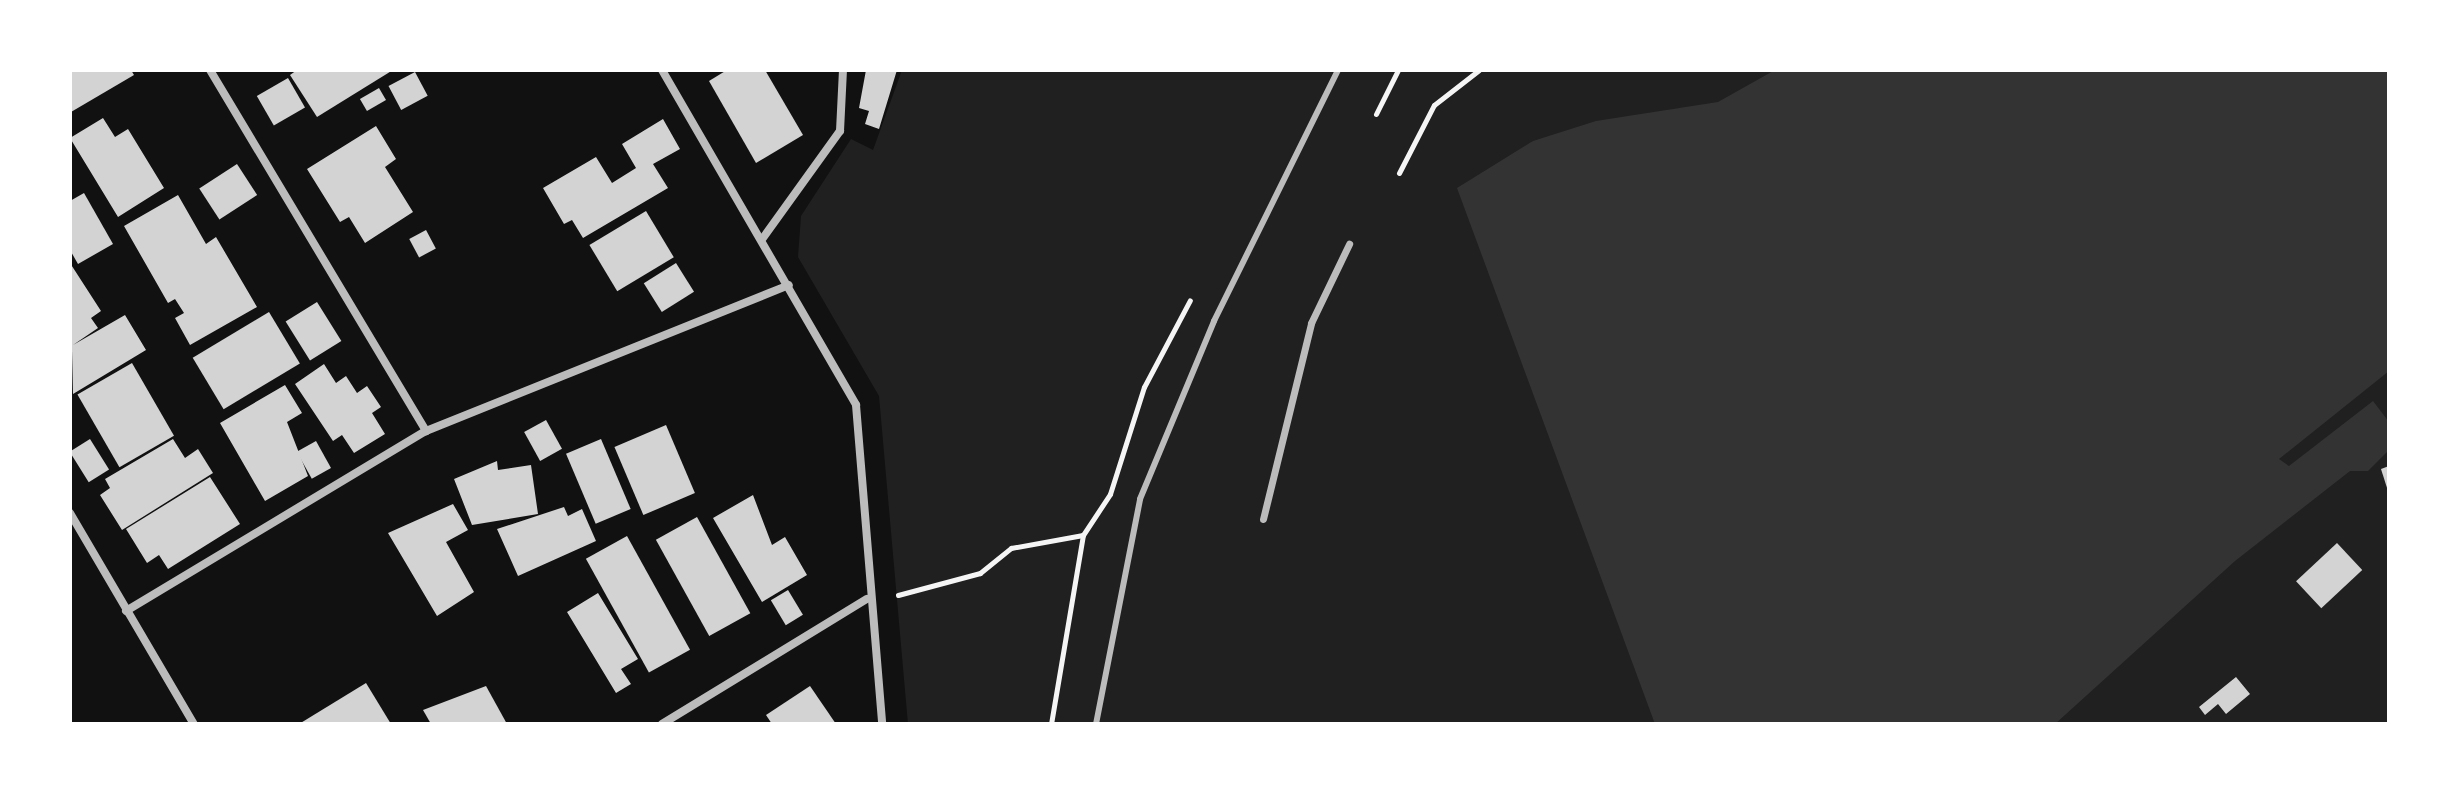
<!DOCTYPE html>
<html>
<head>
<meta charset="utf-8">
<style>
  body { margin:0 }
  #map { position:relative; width:2459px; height:794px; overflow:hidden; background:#111; font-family:Rubik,sans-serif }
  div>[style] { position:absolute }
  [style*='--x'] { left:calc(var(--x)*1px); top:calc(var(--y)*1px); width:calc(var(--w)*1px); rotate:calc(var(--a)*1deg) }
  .green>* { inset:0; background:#202020 }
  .water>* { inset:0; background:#333 }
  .building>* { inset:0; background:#d3d3d3; transform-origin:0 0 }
  .path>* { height:5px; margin:-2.5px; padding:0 2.5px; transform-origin:2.5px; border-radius:2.5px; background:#f5f5f5 }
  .service>* { height:6px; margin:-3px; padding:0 3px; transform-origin:3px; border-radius:3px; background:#bcbcbc }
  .pedestrian>* { height:7px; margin:-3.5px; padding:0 3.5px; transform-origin:3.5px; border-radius:3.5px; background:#bcbcbc }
  .minor>* { height:8px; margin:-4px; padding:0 4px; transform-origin:4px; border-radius:4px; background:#bcbcbc }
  span { translate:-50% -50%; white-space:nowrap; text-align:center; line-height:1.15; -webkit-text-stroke:6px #fff; paint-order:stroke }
  .frame { position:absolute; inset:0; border:72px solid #fff; pointer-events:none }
</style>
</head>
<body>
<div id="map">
  <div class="green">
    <i style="clip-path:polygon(902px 70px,2389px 70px,2389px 724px,908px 724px,879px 396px,798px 257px,801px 216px,851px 139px,873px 150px)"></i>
  </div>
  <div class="water">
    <i style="clip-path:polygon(1775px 70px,2389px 70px,2389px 371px,2279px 459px,2289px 466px,2373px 401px,2389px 422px,2389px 450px,2368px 471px,2350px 471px,2235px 561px,2055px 724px,1655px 724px,1457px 188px,1533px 141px,1596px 121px,1718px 102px)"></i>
  </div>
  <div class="building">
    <i style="clip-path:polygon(70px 70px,131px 70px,134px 75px,71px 112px)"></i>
    <i style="clip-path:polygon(297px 70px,393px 70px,317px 117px,290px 75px)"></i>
    <i style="clip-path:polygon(727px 70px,765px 70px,803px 135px,756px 163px,709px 81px)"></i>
    <i style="clip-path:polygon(866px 70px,897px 70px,879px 129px,865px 124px,869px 111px,859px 108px)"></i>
    <i style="left:415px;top:72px;width:27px;height:30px;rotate:62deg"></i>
    <i style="left:288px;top:78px;width:34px;height:36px;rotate:60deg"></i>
    <i style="left:379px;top:88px;width:14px;height:22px;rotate:60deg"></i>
    <i style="clip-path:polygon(103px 118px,115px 137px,128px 129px,164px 188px,118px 217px,70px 138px)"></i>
    <i style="clip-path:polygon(663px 119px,680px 149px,653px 164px,668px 188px,583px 238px,572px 220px,564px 224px,543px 188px,596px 157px,612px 183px,636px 168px,622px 144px)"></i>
    <i style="clip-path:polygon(376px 126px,396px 159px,385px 167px,413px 212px,365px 243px,349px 217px,340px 222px,307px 169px)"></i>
    <i style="left:237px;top:164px;width:37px;height:45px;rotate:57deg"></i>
    <i style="clip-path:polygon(84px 193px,113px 244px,78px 264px,70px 250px,70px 201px)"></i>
    <i style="clip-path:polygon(178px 195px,206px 244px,216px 237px,257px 307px,190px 345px,175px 318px,184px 313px,175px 299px,168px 303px,124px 226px)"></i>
    <i style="left:646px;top:211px;width:54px;height:66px;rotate:59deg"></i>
    <i style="left:426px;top:230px;width:21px;height:19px;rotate:62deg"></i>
    <i style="clip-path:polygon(70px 263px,101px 311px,91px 318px,98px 328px,73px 345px,125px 315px,146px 350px,73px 394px)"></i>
    <i style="left:676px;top:263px;width:34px;height:38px;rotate:58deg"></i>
    <i style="left:317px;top:302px;width:46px;height:37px;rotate:58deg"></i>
    <i style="left:269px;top:312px;width:60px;height:89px;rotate:59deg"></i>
    <i style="left:132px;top:363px;width:84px;height:63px;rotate:60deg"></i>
    <i style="clip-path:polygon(324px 364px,336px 383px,346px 376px,357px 393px,367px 386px,381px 407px,372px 413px,385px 434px,354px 453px,342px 435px,333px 441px,295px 384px)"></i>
    <i style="clip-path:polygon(285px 385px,302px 413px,287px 422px,308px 476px,265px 501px,220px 423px)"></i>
    <i style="left:546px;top:420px;width:33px;height:25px;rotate:61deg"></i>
    <i style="left:666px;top:425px;width:74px;height:56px;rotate:67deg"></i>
    <i style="left:90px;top:439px;width:36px;height:24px;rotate:58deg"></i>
    <i style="clip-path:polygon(173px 439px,185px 458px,198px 449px,213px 473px,122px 530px,100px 495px,110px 488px,105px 479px)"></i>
    <i style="left:601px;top:439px;width:76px;height:38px;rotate:67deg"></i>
    <i style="left:316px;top:441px;width:31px;height:22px;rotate:61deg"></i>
    <i style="clip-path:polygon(497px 461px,498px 470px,531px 465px,538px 514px,472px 525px,454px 479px)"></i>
    <i style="clip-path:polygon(2389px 466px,2389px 491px,2388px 491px,2381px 469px)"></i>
    <i style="clip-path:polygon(210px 477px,240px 524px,168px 569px,159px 555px,147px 563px,126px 529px)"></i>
    <i style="clip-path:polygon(753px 495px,772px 545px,785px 537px,807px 575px,762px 602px,713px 518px)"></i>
    <i style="clip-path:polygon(453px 504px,468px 530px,446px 542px,474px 592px,437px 616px,388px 533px)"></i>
    <i style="clip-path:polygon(564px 507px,568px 516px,582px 509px,596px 541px,518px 576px,497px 529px)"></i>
    <i style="left:697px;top:517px;width:110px;height:47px;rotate:61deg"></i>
    <i style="left:627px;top:536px;width:130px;height:47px;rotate:61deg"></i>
    <i style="left:2337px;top:543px;width:37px;height:56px;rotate:47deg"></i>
    <i style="left:788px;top:590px;width:29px;height:20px;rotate:59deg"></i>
    <i style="clip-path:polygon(598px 593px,638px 659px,621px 669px,631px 684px,616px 693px,567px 612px)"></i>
    <i style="clip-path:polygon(2236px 677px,2250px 694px,2226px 714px,2218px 704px,2205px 715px,2199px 707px)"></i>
    <i style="clip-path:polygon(366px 683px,391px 724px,299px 724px)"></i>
    <i style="clip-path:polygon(486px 686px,507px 724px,431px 724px,423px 710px)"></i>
    <i style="clip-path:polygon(810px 686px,836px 724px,772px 724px,766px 715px)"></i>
  </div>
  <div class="path">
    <i style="--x:1376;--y:114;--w:49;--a:-63.4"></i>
    <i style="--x:1399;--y:173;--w:76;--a:-62.8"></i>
    <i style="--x:1434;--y:105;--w:57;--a:-37.9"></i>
    <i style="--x:898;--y:595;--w:85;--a:-15"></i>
    <i style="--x:980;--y:573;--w:40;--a:-39"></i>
    <i style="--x:1011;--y:548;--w:73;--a:-10.2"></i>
    <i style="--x:1051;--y:724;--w:192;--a:-80.4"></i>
    <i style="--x:1083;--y:535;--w:49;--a:-56.6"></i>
    <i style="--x:1110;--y:494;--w:112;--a:-72.4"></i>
    <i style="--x:1144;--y:387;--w:98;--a:-62.1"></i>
  </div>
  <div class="service">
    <i style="--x:1096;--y:724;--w:229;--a:-78.9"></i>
    <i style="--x:1140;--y:499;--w:193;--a:-67.4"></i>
    <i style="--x:1214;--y:321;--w:280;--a:-63.7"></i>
  </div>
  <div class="pedestrian">
    <i style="--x:1263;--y:519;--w:202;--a:-76.2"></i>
    <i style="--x:1311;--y:323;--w:88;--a:-64.3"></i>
  </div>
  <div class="minor">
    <i style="--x:210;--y:70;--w:421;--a:59.1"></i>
    <i style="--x:662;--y:70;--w:387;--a:59.9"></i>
    <i style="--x:856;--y:405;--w:320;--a:85.3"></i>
    <i style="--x:763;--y:238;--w:132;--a:-54.3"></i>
    <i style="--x:840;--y:131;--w:61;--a:-87.2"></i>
    <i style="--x:70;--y:513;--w:245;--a:59.6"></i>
    <i style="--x:126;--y:611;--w:350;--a:-31"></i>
    <i style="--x:426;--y:431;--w:391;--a:-21.9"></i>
    <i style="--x:662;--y:724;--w:240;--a:-31.4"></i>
  </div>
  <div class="frame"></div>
</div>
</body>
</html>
